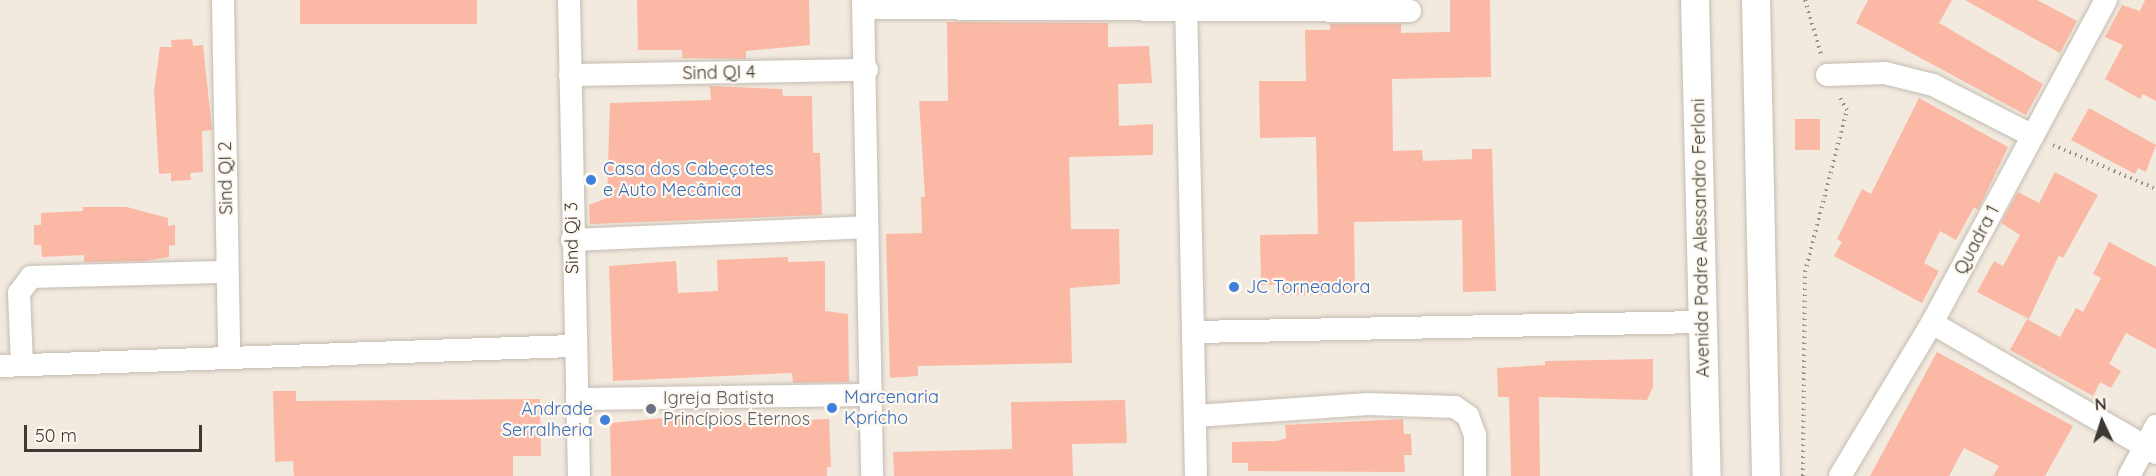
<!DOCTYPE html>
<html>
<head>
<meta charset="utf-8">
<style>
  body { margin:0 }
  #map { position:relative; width:2156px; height:476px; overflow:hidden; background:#f2eadf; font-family:Quicksand,sans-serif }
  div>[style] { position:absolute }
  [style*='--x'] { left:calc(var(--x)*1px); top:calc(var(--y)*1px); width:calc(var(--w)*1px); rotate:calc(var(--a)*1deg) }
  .building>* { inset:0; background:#fbb8a4; transform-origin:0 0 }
  .path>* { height:4px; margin-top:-2px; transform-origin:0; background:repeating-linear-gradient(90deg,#959088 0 1.5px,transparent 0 6px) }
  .roads { filter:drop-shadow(0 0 2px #c4bcb1) drop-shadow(0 0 2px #c4bcb1) }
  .minor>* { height:22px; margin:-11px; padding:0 11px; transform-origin:11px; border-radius:11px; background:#fff }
  .major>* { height:28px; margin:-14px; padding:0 14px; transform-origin:14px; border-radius:14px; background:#fff }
  .dots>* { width:16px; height:16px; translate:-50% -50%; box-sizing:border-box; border:3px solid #fef8ef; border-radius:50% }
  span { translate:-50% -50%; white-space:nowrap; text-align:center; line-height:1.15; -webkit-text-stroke:4.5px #fef8ef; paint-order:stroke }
  .street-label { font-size:18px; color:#3d3a36 }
  .shop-label { font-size:18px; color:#366cbe }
  .left { translate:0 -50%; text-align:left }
  .right { translate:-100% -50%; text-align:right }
  .worship-label { font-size:18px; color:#5b616d }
  .north { position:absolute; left:2072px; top:392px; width:60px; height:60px; -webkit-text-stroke:4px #fef8ef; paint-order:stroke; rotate:356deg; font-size:16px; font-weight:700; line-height:24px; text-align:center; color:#3d3a36 }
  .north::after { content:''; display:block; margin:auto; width:21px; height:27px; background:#3d3a36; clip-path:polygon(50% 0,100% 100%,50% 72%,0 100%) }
  .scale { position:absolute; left:24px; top:425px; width:178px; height:27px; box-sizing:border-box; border:3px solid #3d3a36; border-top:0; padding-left:8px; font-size:18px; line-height:21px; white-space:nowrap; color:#3d3a36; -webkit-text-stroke:4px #fef8ef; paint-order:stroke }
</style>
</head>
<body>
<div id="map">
  <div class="building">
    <i style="left:300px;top:0;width:177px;height:24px"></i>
    <i style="clip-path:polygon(637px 0,809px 0,810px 45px,746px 51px,746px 59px,682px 58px,682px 50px,638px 50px)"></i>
    <i style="clip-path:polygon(1450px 0,1490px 0,1491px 77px,1392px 79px,1393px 151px,1422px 150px,1423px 161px,1472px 159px,1472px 149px,1492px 149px,1496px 291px,1463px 292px,1462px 220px,1354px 222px,1355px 294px,1282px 295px,1281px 284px,1261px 285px,1260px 235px,1318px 234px,1316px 137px,1260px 138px,1259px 81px,1306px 81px,1305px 30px,1330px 30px,1330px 24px,1401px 24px,1401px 33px,1450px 32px)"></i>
    <i style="clip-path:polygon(1868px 0,1952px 0,1939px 23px,2043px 84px,2026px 115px,1856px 23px)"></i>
    <i style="clip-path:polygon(1965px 0,2037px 0,2077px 21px,2060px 53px)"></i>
    <i style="clip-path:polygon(2145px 0,2156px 0,2156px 101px,2143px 94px,2140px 99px,2105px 79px,2123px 45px,2105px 37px,2122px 5px,2140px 11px)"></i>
    <i style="clip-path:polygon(947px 22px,1108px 23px,1108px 47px,1149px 46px,1152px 83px,1118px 84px,1119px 126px,1153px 124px,1153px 155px,1069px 157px,1071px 229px,1119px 229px,1120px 284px,1070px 288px,1072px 363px,918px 366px,918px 376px,890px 378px,886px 234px,922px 233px,921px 197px,925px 197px,919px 101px,948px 101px)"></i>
    <i style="clip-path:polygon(192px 39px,193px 46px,203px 45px,212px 130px,202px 131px,203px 172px,190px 173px,191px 180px,171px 181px,171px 173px,159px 174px,154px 91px,160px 47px,172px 47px,171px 40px)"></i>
    <i style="clip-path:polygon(710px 86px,782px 89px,783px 96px,812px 96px,813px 153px,820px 153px,822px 215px,590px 224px,589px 205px,607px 198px,610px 103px,711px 100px)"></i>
    <i style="clip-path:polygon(1919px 98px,2008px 147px,1978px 210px,1974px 207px,1956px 240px,1940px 231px,1924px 263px,1939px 271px,1922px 303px,1834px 256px,1842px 242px,1837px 239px,1862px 189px,1871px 194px)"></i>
    <i style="clip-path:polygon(2089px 108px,2156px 145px,2146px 172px,2138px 168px,2135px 174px,2071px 140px)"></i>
    <i style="left:1795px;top:119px;width:25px;height:31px"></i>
    <i style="clip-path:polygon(2055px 172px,2098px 195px,2063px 258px,2059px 255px,2029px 319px,1977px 292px,1994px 261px,2003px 266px,2020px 235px,2001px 223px,2018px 192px,2039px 203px)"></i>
    <i style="clip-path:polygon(83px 207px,127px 207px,168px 218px,168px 226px,175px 225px,175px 245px,169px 246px,169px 257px,145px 261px,84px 262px,84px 255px,42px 257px,41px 245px,34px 245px,34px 225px,41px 225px,41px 213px,83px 211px)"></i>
    <i style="clip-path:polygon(2109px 242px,2156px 267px,2156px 349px,2126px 333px,2109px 364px,2121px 371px,2111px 388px,2100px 382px,2093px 396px,2010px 350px,2027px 319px,2060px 337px,2076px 308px,2083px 312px,2101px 278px,2093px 274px)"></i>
    <i style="clip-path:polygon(788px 257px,788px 262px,825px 261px,825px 311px,848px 314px,849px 382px,793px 383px,792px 373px,613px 381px,609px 266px,676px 261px,678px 293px,718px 291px,717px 260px)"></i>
    <i style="clip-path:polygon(1937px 352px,2073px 426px,2045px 476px,1993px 476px,1999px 466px,1964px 448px,1949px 476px,1870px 476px)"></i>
    <i style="clip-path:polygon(1653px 359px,1653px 387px,1647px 400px,1539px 397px,1540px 476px,1511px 476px,1509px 397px,1498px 397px,1497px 368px,1545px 365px,1545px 361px)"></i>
    <i style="clip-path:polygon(273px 391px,296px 391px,296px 401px,540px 399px,541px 456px,513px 456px,513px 476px,294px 476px,293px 461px,275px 462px)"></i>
    <i style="clip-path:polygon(1125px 400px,1127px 443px,1072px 444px,1073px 476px,894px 476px,893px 452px,1012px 449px,1011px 402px)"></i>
    <i style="clip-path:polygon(686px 416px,691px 417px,691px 425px,829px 419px,831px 467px,827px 467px,827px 476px,611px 476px,610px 423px)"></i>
    <i style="clip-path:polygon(1403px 419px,1404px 434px,1411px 434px,1412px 455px,1404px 455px,1405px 472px,1248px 471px,1248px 463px,1232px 463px,1232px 442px,1277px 441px,1286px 438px,1285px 425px)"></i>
  </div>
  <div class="path">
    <i style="--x:1805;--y:0;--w:56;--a:73.5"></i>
    <i style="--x:2053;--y:145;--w:112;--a:23.1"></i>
    <i style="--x:1803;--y:476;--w:204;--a:-89.4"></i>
    <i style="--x:1805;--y:272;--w:167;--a:-75.5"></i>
    <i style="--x:1847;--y:110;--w:16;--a:-120"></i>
  </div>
  <div class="roads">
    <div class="minor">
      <i style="--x:223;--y:0;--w:355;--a:89"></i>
      <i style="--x:569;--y:0;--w:476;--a:88.8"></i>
      <i style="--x:863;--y:0;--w:476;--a:88.9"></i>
      <i style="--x:1186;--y:0;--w:476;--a:88.8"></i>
      <i style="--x:864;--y:8;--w:546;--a:0.31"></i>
      <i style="--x:570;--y:75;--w:297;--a:-1"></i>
      <i style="--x:1827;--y:75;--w:58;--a:-2"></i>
      <i style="--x:1885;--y:73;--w:49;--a:14"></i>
      <i style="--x:1933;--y:85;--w:112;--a:27"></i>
      <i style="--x:572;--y:240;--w:293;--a:-2.5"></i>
      <i style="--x:1932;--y:323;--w:259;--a:30.1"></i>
      <i style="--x:1194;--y:332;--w:509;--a:-1.13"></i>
      <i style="--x:22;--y:365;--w:72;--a:-92.4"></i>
      <i style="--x:19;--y:293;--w:20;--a:-53"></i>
      <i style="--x:31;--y:277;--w:196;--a:-1.5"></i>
      <i style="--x:0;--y:366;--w:574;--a:-2"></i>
      <i style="--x:577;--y:399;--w:292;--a:-0.8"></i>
      <i style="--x:1196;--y:416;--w:172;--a:-4"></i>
      <i style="--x:1368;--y:404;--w:87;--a:2"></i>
      <i style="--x:1455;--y:407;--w:16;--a:35"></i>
      <i style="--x:1468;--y:416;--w:20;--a:70"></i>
      <i style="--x:1475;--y:435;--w:41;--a:90"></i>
      <i style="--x:1840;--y:476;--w:179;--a:-59"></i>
      <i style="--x:1932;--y:323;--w:367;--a:-61.7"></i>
      <i style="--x:2129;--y:476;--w:57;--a:-61.6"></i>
    </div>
    <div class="major">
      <i style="--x:1695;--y:0;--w:476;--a:88.6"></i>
      <i style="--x:1756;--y:0;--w:476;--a:88.8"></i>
    </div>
  </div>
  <div class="dots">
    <i style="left:591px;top:180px;background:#3f7fe0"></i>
    <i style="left:1234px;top:287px;background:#3f7fe0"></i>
    <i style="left:832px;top:408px;background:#3f7fe0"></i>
    <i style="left:651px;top:409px;background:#6b7280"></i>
    <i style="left:605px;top:420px;background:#3f7fe0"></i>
  </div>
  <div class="street-label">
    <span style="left:719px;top:73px;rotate:-1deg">Sind QI 4</span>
    <span style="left:226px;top:178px;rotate:-91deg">Sind QI 2</span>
    <span style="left:572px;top:238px;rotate:-91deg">Sind Qi 3</span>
    <span style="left:1701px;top:238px;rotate:-91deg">Avenida Padre Alessandro Ferloni</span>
    <span style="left:1977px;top:240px;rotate:-62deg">Quadra 1</span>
  </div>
  <div class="shop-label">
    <span class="left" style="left:603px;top:180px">Casa dos Cabeçotes<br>e Auto Mecânica</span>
    <span class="left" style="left:1246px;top:287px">JC Torneadora</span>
    <span class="left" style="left:844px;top:408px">Marcenaria<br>Kpricho</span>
    <span class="right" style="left:593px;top:420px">Andrade<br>Serralheria</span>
  </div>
  <div class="worship-label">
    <span class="left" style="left:663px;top:409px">Igreja Batista<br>Princípios Eternos</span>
  </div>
  <div class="north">N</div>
  <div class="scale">50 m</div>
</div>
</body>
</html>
